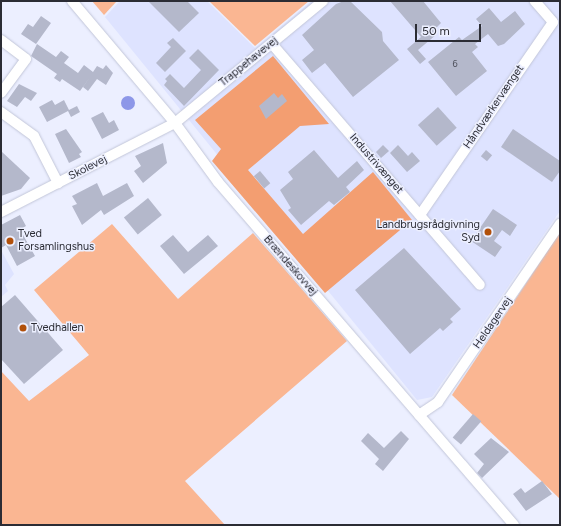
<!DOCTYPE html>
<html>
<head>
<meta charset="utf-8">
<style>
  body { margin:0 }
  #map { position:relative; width:561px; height:526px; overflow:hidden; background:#ecefff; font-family:Figtree,sans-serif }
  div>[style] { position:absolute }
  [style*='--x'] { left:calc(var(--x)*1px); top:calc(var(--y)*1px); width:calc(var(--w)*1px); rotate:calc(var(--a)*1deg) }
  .built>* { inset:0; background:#dee3ff }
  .green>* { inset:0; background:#fab692 }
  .forest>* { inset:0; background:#f39e71 }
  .water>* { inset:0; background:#8d97e8 }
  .round { border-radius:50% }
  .building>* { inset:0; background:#b4b8cb; transform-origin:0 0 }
  .roads { filter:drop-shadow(0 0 1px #c2c6d9) drop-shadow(0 0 1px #c2c6d9) }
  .minor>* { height:10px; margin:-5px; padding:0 5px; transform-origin:5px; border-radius:5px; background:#fff }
  .dots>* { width:11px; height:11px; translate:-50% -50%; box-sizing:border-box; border:2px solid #ecefff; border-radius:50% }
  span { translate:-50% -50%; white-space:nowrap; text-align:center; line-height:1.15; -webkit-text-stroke:3px #ecefff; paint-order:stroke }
  .number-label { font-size:9px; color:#4d4f5a }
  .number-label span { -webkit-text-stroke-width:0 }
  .street-label { font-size:11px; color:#2b2c34 }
  .poi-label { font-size:11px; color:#2b2c34 }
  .right { translate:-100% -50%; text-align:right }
  .left { translate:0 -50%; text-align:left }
  .frame { position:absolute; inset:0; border:2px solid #2b2c34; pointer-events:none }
  .scale { position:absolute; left:415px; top:24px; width:66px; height:18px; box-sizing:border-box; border:2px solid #2b2c34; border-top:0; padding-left:5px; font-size:12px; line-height:14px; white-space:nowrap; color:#2b2c34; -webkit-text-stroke:3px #ecefff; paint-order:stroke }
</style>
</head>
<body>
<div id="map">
  <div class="built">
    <i style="clip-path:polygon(120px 1px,207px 1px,255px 48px,312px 1px,560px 1px,560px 211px,432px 397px,417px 400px,105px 17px)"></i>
    <i style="clip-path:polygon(1px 250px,14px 274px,5px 285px,8px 291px,1px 297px)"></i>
  </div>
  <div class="green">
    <i style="clip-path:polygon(92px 1px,117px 1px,104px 15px)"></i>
    <i style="clip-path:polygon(209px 1px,309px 1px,255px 46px)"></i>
    <i style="clip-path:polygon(112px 224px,178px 299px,253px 233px,347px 341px,185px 481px,225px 525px,1px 525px,1px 371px,29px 401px,89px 355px,34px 290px)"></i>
    <i style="clip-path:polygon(560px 232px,560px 499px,452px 395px)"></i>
  </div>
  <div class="forest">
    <i style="clip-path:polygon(273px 56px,329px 124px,300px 126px,248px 170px,303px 234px,373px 172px,412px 220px,325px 293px,212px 161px,221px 149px,195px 120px)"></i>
  </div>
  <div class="water">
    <i class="round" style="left:121px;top:96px;width:14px;height:14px"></i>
  </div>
  <div class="building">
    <i style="clip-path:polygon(148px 1px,187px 1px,199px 13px,179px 32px)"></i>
    <i style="clip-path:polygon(344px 1px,350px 1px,382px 32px,383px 41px,399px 60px,353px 97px,325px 63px,312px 73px,302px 60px,314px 50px,302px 35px,336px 4px)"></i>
    <i style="clip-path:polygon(390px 1px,423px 1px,441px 23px,434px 30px,437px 34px,418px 50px,426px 59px,420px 64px,407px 49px,421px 37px)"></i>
    <i style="clip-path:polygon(489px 8px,501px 22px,515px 11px,525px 24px,504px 44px,498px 46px,488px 34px,475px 44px,478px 47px,472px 52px,487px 71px,456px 96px,428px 62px,459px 37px,462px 40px,482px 26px,476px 19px)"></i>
    <i style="clip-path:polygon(41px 16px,51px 23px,36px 44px,21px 34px,28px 24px,33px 27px)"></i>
    <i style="clip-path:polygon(173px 38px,186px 51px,165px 72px,156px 63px,171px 47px,167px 43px)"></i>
    <i style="clip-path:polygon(37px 44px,56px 57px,61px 51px,69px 57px,64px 63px,78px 73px,84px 65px,93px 72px,97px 66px,103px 69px,106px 65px,113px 73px,106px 85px,97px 79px,88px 91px,83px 87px,90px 77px,80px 91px,62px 79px,60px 82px,54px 78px,57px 74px,31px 56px)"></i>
    <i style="clip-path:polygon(198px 49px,219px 70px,184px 106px,164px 85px,167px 81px,165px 79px,170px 74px,184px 88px,201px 70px,189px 58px)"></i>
    <i style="clip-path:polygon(19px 84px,37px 93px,31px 101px,25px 97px,17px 107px,7px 101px)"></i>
    <i style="clip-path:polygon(274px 93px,278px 98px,282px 94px,287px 101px,266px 119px,259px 106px)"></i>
    <i style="clip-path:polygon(52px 100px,55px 105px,64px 100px,69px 110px,77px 106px,80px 112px,71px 117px,68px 111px,47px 122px,39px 107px)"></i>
    <i style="left:438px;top:107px;width:28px;height:27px;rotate:48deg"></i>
    <i style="clip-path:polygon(103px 112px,109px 123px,114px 120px,119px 130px,102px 139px,91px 118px)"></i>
    <i style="clip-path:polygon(66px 129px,82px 152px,79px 154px,81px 157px,69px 163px,55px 134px)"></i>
    <i style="clip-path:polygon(513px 129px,560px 161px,560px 171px,552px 182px,501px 147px)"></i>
    <i style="clip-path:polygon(163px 143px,167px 163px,143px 183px,134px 171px,141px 166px,135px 156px)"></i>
    <i style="clip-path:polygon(383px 145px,389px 151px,381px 158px,376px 152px)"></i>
    <i style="clip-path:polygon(398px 145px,408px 156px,412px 152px,420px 161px,407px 172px,390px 153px)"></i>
    <i style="clip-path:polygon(314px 150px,338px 178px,357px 161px,364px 170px,346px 187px,350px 192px,334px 205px,329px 201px,301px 225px,288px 210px,291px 208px,280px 190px,293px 179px,288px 172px)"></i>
    <i style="left:486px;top:150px;width:8px;height:8px;rotate:40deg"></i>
    <i style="clip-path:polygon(1px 151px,30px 178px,21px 189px,1px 196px)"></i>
    <i style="left:260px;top:171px;width:16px;height:8px;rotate:50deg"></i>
    <i style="clip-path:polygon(97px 183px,103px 196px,127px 183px,134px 196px,104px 215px,101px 210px,82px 225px,72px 206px,77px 204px,72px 196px)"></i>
    <i style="left:148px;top:198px;width:22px;height:31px;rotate:51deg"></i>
    <i style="clip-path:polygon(493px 209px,517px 225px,510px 236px,502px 230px,494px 241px,502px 247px,495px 257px,471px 241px)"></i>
    <i style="clip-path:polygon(20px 215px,26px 226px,21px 229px,22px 233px,35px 256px,17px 266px,6px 245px,1px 248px,1px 225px)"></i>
    <i style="clip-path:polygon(173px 235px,188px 252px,208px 235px,218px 246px,184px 274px,160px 246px)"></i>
    <i style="clip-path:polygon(404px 248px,461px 309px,450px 319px,453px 322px,443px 331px,440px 328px,410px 354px,355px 290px)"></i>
    <i style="clip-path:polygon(15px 295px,63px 350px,24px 384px,1px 359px,1px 307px)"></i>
    <i style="left:473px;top:414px;width:11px;height:31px;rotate:41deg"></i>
    <i style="clip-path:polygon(401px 431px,409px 439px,383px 471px,375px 464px,379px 459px,361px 441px,368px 433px,384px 448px)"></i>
    <i style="clip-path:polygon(491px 438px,509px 452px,482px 478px,477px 473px,484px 464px,474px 454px)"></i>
    <i style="clip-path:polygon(542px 481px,552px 494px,526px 511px,513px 494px,521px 488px,525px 493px)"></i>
  </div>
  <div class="roads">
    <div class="minor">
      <i style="--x:72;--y:1;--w:160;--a:49.8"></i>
      <i style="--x:175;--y:123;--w:73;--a:53.9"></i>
      <i style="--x:218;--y:182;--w:453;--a:49.2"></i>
      <i style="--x:1;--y:40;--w:31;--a:37"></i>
      <i style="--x:26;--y:59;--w:42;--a:126.3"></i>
      <i style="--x:272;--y:44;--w:318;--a:49.2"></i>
      <i style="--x:1;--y:112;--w:41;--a:36"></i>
      <i style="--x:34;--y:136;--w:53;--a:62.9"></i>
      <i style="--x:1;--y:212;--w:195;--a:-27.1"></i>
      <i style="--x:175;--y:123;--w:192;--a:-39.5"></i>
      <i style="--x:420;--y:215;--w:234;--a:-55.4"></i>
      <i style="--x:553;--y:22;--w:28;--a:-131"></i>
      <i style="--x:419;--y:415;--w:23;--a:-34"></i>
      <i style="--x:438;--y:402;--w:216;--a:-55.6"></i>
    </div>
  </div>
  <div class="dots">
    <i style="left:488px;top:232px;background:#b1500a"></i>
    <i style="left:10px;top:241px;background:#b1500a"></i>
    <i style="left:23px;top:328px;background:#b1500a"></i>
  </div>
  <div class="number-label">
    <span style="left:455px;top:64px">6</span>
  </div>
  <div class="street-label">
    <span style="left:249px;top:62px;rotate:-39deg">Trappehavevej</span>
    <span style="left:494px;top:107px;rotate:-56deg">Håndværkervænget</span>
    <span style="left:376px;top:164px;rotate:49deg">Industrivænget</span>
    <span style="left:88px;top:168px;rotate:-27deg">Skolevej</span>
    <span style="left:290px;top:266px;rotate:49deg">Brændeskovvej</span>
    <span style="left:493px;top:323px;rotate:-56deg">Heldagervej</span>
  </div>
  <div class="poi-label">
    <span class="right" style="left:480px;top:232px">Landbrugsrådgivning<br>Syd</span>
    <span class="left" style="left:18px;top:241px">Tved<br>Forsamlingshus</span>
    <span class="left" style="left:31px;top:328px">Tvedhallen</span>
  </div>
  <div class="frame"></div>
  <div class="scale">50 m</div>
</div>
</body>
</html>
